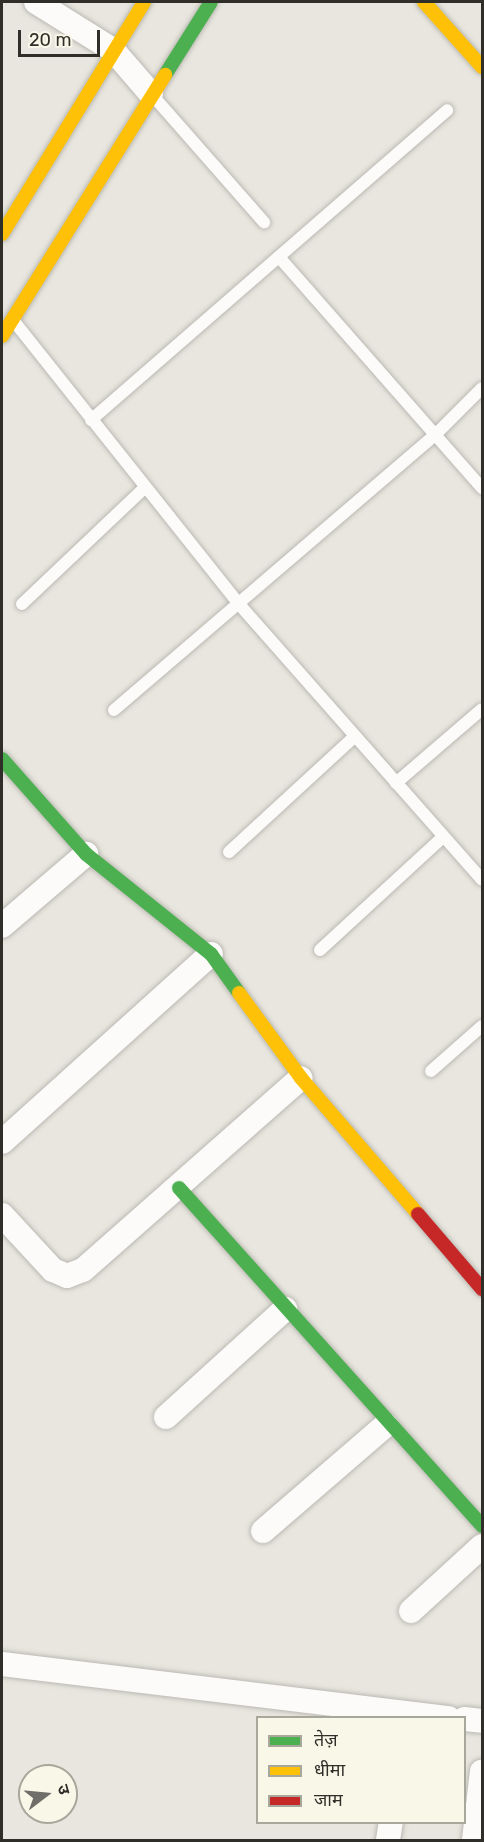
<!DOCTYPE html>
<html>
<head>
<meta charset="utf-8">
<style>
  body { margin:0 }
  #map { position:relative; width:484px; height:1842px; overflow:hidden; background:#e8e6de; font-family:Rubik,"Noto Sans Devanagari",sans-serif }
  div>[style] { position:absolute }
  [style*='--x'] { left:calc(var(--x)*1px); top:calc(var(--y)*1px); width:calc(var(--w)*1px); rotate:calc(var(--a)*1deg) }
  .roads { filter:drop-shadow(0 0 2px #bab9b3) drop-shadow(0 0 2px #bab9b3) }
  .lane>* { height:12px; margin:-6px; padding:0 6px; transform-origin:6px; border-radius:6px; background:#fcfbfa }
  .street>* { height:24px; margin:-12px; padding:0 12px; transform-origin:12px; border-radius:12px; background:#fcfbfa }
  .fast>* { height:14px; margin:-7px; padding:0 7px; transform-origin:7px; border-radius:7px; background:#4caf50 }
  .slow>* { height:14px; margin:-7px; padding:0 7px; transform-origin:7px; border-radius:7px; background:#ffc107 }
  .jam>* { height:14px; margin:-7px; padding:0 7px; transform-origin:7px; border-radius:7px; background:#c62828 }
  span { translate:-50% -50%; white-space:nowrap; text-align:center; line-height:1.15; -webkit-text-stroke:6px #f9f7e8; paint-order:stroke }
  .frame { position:absolute; inset:0; border:3px solid #2f2e29; pointer-events:none }
  .legend { position:absolute; left:256px; top:1716px; width:210px; height:108px; box-sizing:border-box; background:#f9f7e8; border:2px solid #a8a79c; margin:0; padding:8px 10px; list-style:none; font-size:18px; color:#2f2e29 }
  .legend li { display:flex; align-items:center; gap:12px; height:30px }
  .legend b { width:30px; border:2px solid #a8a79c }
  .north { position:absolute; left:18px; top:1764px; width:60px; height:60px; box-sizing:border-box; background:#f9f7e8; border:2px solid #a8a79c; border-radius:50%; rotate:74deg; font-size:16px; font-weight:700; line-height:24px; text-align:center; color:#2f2e29 }
  .north::after { content:''; display:block; margin:auto; width:21px; height:27px; background:#706e68; clip-path:polygon(50% 0,100% 100%,50% 72%,0 100%) }
  .scale { position:absolute; left:18px; top:30px; width:82px; height:27px; box-sizing:border-box; border:3px solid #2f2e29; border-top:0; padding-left:8px; font-size:18px; line-height:21px; white-space:nowrap; color:#2f2e29; -webkit-text-stroke:4px #f9f7e8; paint-order:stroke }
</style>
</head>
<body>
<div id="map">
  <div class="roads">
    <div class="lane">
      <i style="--x:154;--y:97;--w:167;--a:48.7"></i>
      <i style="--x:279;--y:257;--w:308;--a:48.7"></i>
      <i style="--x:13;--y:320;--w:362;--a:51.5"></i>
      <i style="--x:238;--y:603;--w:369;--a:48.6"></i>
      <i style="--x:91;--y:420;--w:472;--a:-41"></i>
      <i style="--x:22;--y:604;--w:167;--a:-43.5"></i>
      <i style="--x:114;--y:710;--w:424;--a:-40.6"></i>
      <i style="--x:436;--y:434;--w:65;--a:-45"></i>
      <i style="--x:396;--y:783;--w:113;--a:-40.7"></i>
      <i style="--x:229;--y:852;--w:171;--a:-42.6"></i>
      <i style="--x:320;--y:950;--w:167;--a:-42.6"></i>
      <i style="--x:431;--y:1071;--w:68;--a:-41.4"></i>
    </div>
    <div class="street">
      <i style="--x:36;--y:2;--w:91;--a:31.9"></i>
      <i style="--x:113;--y:50;--w:58;--a:49.2"></i>
      <i style="--x:2;--y:926;--w:111;--a:-40.6"></i>
      <i style="--x:2;--y:1142;--w:281;--a:-42"></i>
      <i style="--x:2;--y:1215;--w:75;--a:47.2"></i>
      <i style="--x:53;--y:1270;--w:15;--a:23"></i>
      <i style="--x:67;--y:1276;--w:17;--a:-21"></i>
      <i style="--x:83;--y:1270;--w:290;--a:-41.4"></i>
      <i style="--x:166;--y:1417;--w:161;--a:-42.2"></i>
      <i style="--x:263;--y:1531;--w:162;--a:-40.8"></i>
      <i style="--x:411;--y:1611;--w:96;--a:-42.5"></i>
      <i style="--x:2;--y:1664;--w:450;--a:6.9"></i>
      <i style="--x:464;--y:1719;--w:18;--a:6"></i>
      <i style="--x:388;--y:1840;--w:18;--a:-81"></i>
      <i style="--x:474;--y:1840;--w:69;--a:-83.4"></i>
    </div>
    <div class="fast">
      <i style="--x:165;--y:75;--w:86;--a:-57.8"></i>
      <i style="--x:2;--y:759;--w:127;--a:48.5"></i>
      <i style="--x:86;--y:854;--w:160;--a:38.7"></i>
      <i style="--x:211;--y:954;--w:48;--a:54.3"></i>
      <i style="--x:179;--y:1188;--w:454;--a:48.1"></i>
    </div>
    <div class="slow">
      <i style="--x:424;--y:2;--w:87;--a:48.3"></i>
      <i style="--x:2;--y:234;--w:272;--a:-58.5"></i>
      <i style="--x:2;--y:336;--w:308;--a:-58"></i>
      <i style="--x:239;--y:993;--w:105;--a:53.9"></i>
      <i style="--x:301;--y:1078;--w:179;--a:49.3"></i>
    </div>
    <div class="jam">
      <i style="--x:418;--y:1214;--w:99;--a:49.5"></i>
    </div>
  </div>
  <div class="frame"></div>
  <ul class="legend">
  <li><b style="height:8px;background:#4caf50"></b>तेज़</li>
  <li><b style="height:8px;background:#ffc107"></b>धीमा</li>
  <li><b style="height:8px;background:#c62828"></b>जाम</li>
  </ul>
  <div class="north">उ</div>
  <div class="scale">20 m</div>
</div>
</body>
</html>
